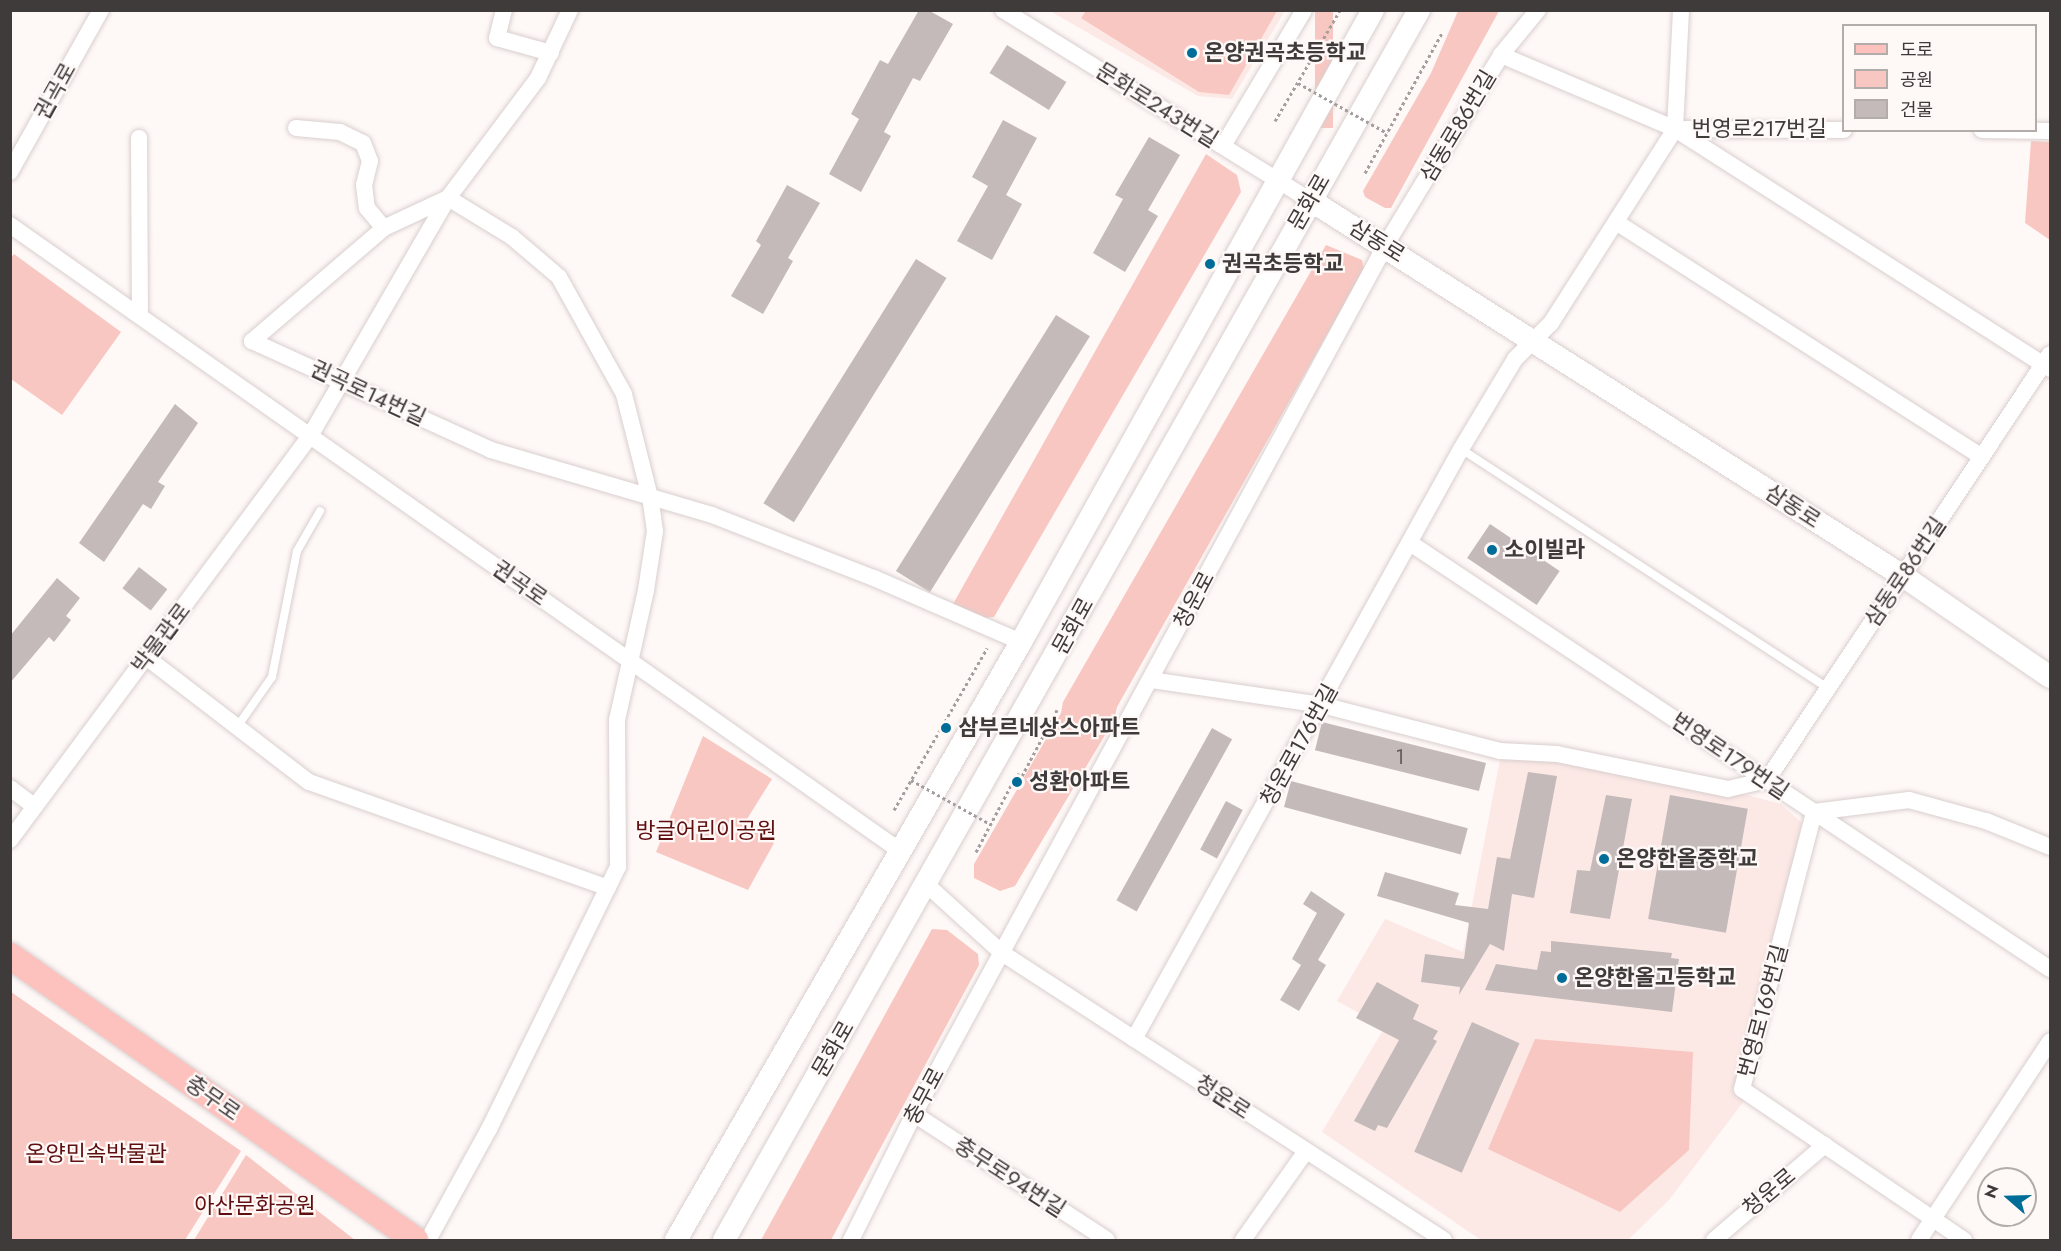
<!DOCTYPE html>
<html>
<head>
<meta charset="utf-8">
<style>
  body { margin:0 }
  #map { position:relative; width:2061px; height:1251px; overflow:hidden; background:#fef8f7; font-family:Jost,"Noto Sans KR",sans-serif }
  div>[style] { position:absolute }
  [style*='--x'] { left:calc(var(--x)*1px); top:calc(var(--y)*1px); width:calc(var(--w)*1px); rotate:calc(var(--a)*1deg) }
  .built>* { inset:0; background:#fce9e6 }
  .green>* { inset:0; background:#f9c7c1; transform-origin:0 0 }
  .building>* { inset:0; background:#c4bab9; transform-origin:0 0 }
  .path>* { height:3px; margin-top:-1.5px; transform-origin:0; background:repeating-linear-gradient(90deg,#a49f9e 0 3px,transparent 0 6px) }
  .roads { filter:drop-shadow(0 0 2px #d9cfce) drop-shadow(0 0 2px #d9cfce) }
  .lane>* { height:8px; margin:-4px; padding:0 4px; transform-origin:4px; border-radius:4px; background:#fff }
  .street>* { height:16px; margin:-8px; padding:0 8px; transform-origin:8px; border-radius:8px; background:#fff }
  .secondary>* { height:22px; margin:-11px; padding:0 11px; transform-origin:11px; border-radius:11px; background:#fff }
  .primary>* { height:26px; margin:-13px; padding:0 13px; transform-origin:13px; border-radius:13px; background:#fdc2bd }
  .path-bridge>* { height:3px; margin-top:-1.5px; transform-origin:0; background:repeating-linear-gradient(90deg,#a49f9e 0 3px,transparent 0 6px) }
  .dots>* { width:16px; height:16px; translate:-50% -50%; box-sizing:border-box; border:3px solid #fef8f7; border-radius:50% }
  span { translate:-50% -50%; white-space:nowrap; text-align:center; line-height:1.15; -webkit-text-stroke:4.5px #fef8f7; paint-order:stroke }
  .number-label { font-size:20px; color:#605b5a }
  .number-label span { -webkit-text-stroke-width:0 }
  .poi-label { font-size:22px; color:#3f3b3a; font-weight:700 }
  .left { translate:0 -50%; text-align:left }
  .street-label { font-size:22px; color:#3f3b3a }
  .park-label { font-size:22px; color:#600f10 }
  .frame { position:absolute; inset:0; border:12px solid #3f3b3a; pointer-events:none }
  .legend { position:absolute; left:1842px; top:24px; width:195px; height:108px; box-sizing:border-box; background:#fef8f7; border:2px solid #b2acab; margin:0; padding:8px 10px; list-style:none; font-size:18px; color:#3f3b3a }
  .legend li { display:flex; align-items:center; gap:12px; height:30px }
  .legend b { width:30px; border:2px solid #b2acab }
  .north { position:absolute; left:1977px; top:1167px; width:60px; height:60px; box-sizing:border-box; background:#fef8f7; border:2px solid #b2acab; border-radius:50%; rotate:290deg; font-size:16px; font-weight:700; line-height:24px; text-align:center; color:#3f3b3a }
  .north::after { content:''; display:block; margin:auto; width:21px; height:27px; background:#006c98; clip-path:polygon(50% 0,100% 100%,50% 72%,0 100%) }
</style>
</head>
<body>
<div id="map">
  <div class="built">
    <i style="clip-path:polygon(1050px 11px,1285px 11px,1232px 99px,1198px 96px)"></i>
    <i style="clip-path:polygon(1501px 754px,1557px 758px,1751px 796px,1781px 804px,1802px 823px,1736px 1085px,1744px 1101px,1669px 1200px,1628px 1240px,1481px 1240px,1322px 1132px,1385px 1027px,1337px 1001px,1385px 919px,1463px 952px)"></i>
  </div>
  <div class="green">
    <i style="clip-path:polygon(1086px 11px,1086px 10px,1277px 11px,1229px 95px,1199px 92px,1081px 18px)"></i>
    <i style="left:1315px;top:11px;width:18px;height:117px"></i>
    <i style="clip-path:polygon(1458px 11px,1499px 11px,1391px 208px,1385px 208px,1365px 197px,1363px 191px,1431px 73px)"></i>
    <i style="clip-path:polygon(2031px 141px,2050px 142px,2050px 240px,2025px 223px)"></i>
    <i style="clip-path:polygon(1206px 154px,1237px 175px,1241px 192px,994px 617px,984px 618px,953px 604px)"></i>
    <i style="clip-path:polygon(1326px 245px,1362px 260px,1364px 269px,1117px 707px,1114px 720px,1015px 886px,1000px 891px,974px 878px,974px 864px,1061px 713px,1063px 702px)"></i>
    <i style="clip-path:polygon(14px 254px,121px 332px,62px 415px,11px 379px,10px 259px)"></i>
    <i style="clip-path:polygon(703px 736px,772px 779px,744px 824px,774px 843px,748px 890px,656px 852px)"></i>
    <i style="clip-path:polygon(932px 929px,947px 930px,978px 954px,979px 965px,831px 1240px,761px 1240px)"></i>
    <i style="clip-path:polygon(11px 992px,241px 1151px,185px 1240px,11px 1240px)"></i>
    <i style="clip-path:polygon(1535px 1039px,1693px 1052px,1689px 1150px,1620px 1212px,1488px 1149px)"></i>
    <i style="clip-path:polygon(246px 1155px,355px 1240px,194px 1240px)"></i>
  </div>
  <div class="building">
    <i style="clip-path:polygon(919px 10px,928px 10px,953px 24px,920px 81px,913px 78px,884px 132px,891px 136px,861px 192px,829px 174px,859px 119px,851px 114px,880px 60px,888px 64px)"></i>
    <i style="left:1007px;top:45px;width:70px;height:33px;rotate:32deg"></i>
    <i style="clip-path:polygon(1003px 120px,1037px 138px,1006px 195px,1022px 204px,992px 260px,957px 241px,988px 186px,972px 177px)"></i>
    <i style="clip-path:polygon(1149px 137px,1180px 155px,1148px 210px,1158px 216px,1125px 272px,1093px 253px,1123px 199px,1115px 195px)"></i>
    <i style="clip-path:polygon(787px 185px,820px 203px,788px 258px,793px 261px,763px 314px,731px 296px,761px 245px,756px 241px)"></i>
    <i style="left:916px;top:259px;width:36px;height:288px;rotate:32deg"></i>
    <i style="left:1056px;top:315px;width:40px;height:302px;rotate:32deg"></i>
    <i style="clip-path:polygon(175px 404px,198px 423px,158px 482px,165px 486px,151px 509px,143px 504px,104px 562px,79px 543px)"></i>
    <i style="left:1490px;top:524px;width:84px;height:41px;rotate:34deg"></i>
    <i style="left:139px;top:567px;width:36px;height:27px;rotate:38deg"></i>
    <i style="clip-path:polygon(57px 578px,80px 598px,66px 616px,71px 620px,54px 642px,49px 637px,10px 683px,10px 636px)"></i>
    <i style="left:1322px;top:722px;width:169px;height:29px;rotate:14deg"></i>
    <i style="left:1212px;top:728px;width:23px;height:197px;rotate:29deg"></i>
    <i style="clip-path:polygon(1528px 772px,1557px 776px,1534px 898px,1512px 894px,1504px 951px,1490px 944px,1459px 995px,1460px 987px,1421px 982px,1425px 954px,1464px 959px,1469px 923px,1377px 896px,1385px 872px,1459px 893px,1455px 905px,1488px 909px,1497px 857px,1510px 859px)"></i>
    <i style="left:1291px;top:781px;width:183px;height:27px;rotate:15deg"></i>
    <i style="clip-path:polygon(1606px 795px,1632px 799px,1610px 919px,1570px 913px,1577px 870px,1590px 871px)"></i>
    <i style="left:1670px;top:795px;width:79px;height:126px;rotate:10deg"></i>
    <i style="left:1226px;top:801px;width:19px;height:55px;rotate:28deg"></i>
    <i style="clip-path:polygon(1311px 891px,1345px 914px,1318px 960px,1326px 965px,1299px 1011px,1280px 1000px,1301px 965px,1292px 959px,1317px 913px,1303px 904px)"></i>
    <i style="clip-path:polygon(1551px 941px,1672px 953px,1671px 958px,1679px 959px,1672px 1012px,1485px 990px,1496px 964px,1537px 970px,1541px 951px,1551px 952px)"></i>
    <i style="clip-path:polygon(1377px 982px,1419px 1005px,1413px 1019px,1438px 1031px,1433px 1039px,1437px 1041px,1387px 1128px,1378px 1125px,1375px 1131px,1354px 1121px,1399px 1040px,1356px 1018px)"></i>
    <i style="left:1472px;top:1022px;width:52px;height:142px;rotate:24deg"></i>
  </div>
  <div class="path">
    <i style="--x:1275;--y:121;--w:129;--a:-59.6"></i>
    <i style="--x:1365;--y:173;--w:160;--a:-61.2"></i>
    <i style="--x:894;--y:810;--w:187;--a:-60.1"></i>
    <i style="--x:976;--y:852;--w:88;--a:-62.3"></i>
    <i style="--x:1017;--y:774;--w:5;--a:22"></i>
    <i style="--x:1022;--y:776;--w:75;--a:-62.1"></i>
  </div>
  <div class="roads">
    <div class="lane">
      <i style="--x:1461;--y:449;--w:438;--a:33.1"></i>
      <i style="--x:237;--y:727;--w:61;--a:-55"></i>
      <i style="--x:272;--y:677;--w:128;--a:-78.8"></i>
      <i style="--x:297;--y:551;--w:46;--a:-60.1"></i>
    </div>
    <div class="street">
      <i style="--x:504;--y:10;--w:29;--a:104"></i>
      <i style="--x:497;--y:38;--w:56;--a:15.5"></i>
      <i style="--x:1003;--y:10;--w:361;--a:31.8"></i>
      <i style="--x:1501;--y:55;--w:189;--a:23"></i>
      <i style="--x:1675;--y:129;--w:445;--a:32.6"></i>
      <i style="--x:296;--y:128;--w:44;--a:5.2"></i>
      <i style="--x:340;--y:132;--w:25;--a:26"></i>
      <i style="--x:363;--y:143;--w:19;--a:69"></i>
      <i style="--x:370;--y:161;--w:25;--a:104"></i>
      <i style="--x:364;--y:185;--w:23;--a:83"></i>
      <i style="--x:367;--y:208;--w:26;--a:50"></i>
      <i style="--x:1676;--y:129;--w:168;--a:0.3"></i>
      <i style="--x:1982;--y:130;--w:68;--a:0.8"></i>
      <i style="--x:139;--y:138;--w:178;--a:89.7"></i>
      <i style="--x:1223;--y:146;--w:158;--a:-59.2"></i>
      <i style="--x:10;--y:172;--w:186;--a:-60.7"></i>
      <i style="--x:448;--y:198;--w:71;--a:154.9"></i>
      <i style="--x:384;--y:228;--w:174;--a:139.4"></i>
      <i style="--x:252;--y:341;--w:263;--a:24.5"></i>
      <i style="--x:491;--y:450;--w:230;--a:16.4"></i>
      <i style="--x:712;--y:515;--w:174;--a:21.3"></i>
      <i style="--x:874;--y:578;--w:160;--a:23.5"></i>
      <i style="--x:1616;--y:222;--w:435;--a:32.7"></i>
      <i style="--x:10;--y:225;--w:1087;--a:35.11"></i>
      <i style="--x:1410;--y:543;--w:769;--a:33.65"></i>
      <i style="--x:146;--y:657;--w:205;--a:37.5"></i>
      <i style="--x:309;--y:782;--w:317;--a:19.5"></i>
      <i style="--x:1151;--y:680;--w:173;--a:8.3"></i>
      <i style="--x:1322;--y:705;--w:184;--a:14.5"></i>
      <i style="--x:1500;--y:751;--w:57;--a:3"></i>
      <i style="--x:1557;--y:754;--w:175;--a:11.6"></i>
      <i style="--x:1728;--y:789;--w:40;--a:-13"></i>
      <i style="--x:1767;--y:780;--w:511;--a:-56.4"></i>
      <i style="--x:10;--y:788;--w:31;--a:37"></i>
      <i style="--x:10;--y:840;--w:503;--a:-53.4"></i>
      <i style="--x:310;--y:436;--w:275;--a:-59.9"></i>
      <i style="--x:926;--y:884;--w:103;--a:42.2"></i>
      <i style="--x:1002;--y:953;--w:527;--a:33"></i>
      <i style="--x:1134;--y:1039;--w:675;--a:-61"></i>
      <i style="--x:1461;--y:449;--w:105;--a:-59"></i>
      <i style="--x:1515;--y:359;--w:51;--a:-45"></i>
      <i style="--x:1551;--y:323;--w:230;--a:-57.4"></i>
      <i style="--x:1675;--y:129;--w:119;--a:-87.1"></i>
      <i style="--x:914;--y:1114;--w:230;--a:33.1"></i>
      <i style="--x:428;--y:1240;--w:127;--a:-61.2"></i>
      <i style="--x:489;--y:1129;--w:292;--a:-63.8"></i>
      <i style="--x:618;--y:867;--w:147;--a:-90.4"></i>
      <i style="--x:617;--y:720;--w:133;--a:-77.4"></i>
      <i style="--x:646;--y:590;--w:60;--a:-81.3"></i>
      <i style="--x:655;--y:531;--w:34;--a:-98"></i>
      <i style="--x:650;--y:497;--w:106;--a:-104.2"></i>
      <i style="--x:624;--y:394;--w:134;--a:-119.1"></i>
      <i style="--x:559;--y:277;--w:62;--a:-139.6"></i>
      <i style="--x:512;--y:237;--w:75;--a:-148.6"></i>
      <i style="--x:448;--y:198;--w:150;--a:-53.1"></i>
      <i style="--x:538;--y:78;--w:75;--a:-64.8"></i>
      <i style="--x:851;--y:1240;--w:141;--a:-63.4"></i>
      <i style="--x:914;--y:1114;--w:988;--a:-61.51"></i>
      <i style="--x:1385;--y:246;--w:223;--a:-58.7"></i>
      <i style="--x:1501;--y:55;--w:58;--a:-50.6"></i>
      <i style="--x:1243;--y:1240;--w:109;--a:-54.7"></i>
      <i style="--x:1714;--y:1240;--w:146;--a:-40.6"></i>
      <i style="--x:1919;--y:1240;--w:238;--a:-56.6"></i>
      <i style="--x:1964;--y:1240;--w:268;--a:-145.8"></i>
      <i style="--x:1742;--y:1089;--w:286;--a:-75.4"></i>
      <i style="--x:1814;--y:812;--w:96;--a:-7.2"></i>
      <i style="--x:1909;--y:800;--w:80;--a:15.3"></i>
      <i style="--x:1986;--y:821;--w:69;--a:22.1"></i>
    </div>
    <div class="secondary">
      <i style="--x:1310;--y:200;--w:702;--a:32.38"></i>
      <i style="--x:1903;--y:576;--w:178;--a:34.5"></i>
      <i style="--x:676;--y:1240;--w:690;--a:-60.02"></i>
      <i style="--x:1021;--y:642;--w:723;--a:-60.88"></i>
      <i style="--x:724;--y:1240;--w:1413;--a:-60.53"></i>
    </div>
    <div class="primary">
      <i style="--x:10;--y:956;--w:495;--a:35"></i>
    </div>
  </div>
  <div class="path-bridge">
    <i style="--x:1298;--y:83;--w:102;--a:29.3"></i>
    <i style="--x:911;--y:780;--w:90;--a:29.1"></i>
  </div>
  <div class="dots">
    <i style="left:1192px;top:53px;background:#006c98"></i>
    <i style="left:1210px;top:264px;background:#006c98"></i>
    <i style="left:1492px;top:550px;background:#006c98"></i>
    <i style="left:946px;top:728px;background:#006c98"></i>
    <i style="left:1017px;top:782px;background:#006c98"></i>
    <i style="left:1604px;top:859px;background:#006c98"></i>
    <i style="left:1562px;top:978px;background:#006c98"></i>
  </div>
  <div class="number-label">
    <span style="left:1400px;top:757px">1</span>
  </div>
  <div class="poi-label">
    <span class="left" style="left:1204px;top:53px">온양권곡초등학교</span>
    <span class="left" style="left:1222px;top:264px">권곡초등학교</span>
    <span class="left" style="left:1504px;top:550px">소이빌라</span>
    <span class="left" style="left:958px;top:728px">삼부르네상스아파트</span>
    <span class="left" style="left:1029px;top:782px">성환아파트</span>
    <span class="left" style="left:1616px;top:859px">온양한올중학교</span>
    <span class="left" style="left:1574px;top:978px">온양한올고등학교</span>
  </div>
  <div class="street-label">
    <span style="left:55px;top:91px;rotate:-61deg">권곡로</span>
    <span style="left:1157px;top:105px;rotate:32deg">문화로243번길</span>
    <span style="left:1458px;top:126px;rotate:-59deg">삼동로86번길</span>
    <span style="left:1759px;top:129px">번영로217번길</span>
    <span style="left:1309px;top:202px;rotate:-60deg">문화로</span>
    <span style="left:1377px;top:241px;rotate:32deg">삼동로</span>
    <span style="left:368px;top:393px;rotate:25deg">권곡로14번길</span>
    <span style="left:1793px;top:506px;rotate:33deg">삼동로</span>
    <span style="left:1905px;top:572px;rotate:-56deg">삼동로86번길</span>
    <span style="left:520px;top:583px;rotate:35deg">권곡로</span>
    <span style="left:1194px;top:600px;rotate:-62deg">청운로</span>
    <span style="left:1073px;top:626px;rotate:-61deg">문화로</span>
    <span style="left:161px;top:638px;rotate:-53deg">박물관로</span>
    <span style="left:1299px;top:745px;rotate:-61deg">청운로176번길</span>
    <span style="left:1730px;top:756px;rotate:34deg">번영로179번길</span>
    <span style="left:1763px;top:1011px;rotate:-75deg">번영로169번길</span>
    <span style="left:833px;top:1049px;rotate:-60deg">문화로</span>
    <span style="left:924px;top:1096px;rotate:-62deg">충무로</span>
    <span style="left:1223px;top:1097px;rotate:33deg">청운로</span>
    <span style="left:213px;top:1098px;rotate:35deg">충무로</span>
    <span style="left:1010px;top:1177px;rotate:33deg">충무로94번길</span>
    <span style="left:1769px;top:1192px;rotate:-40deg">청운로</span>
  </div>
  <div class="park-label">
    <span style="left:706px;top:831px">방글어린이공원</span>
    <span style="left:96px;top:1154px">온양민속박물관</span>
    <span style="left:255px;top:1206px">아산문화공원</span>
  </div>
  <div class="frame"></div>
  <ul class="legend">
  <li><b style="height:8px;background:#fdc2bd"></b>도로</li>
  <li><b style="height:16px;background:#f9c7c1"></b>공원</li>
  <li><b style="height:16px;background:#c4bab9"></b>건물</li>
  </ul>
  <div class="north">N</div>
</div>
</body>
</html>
